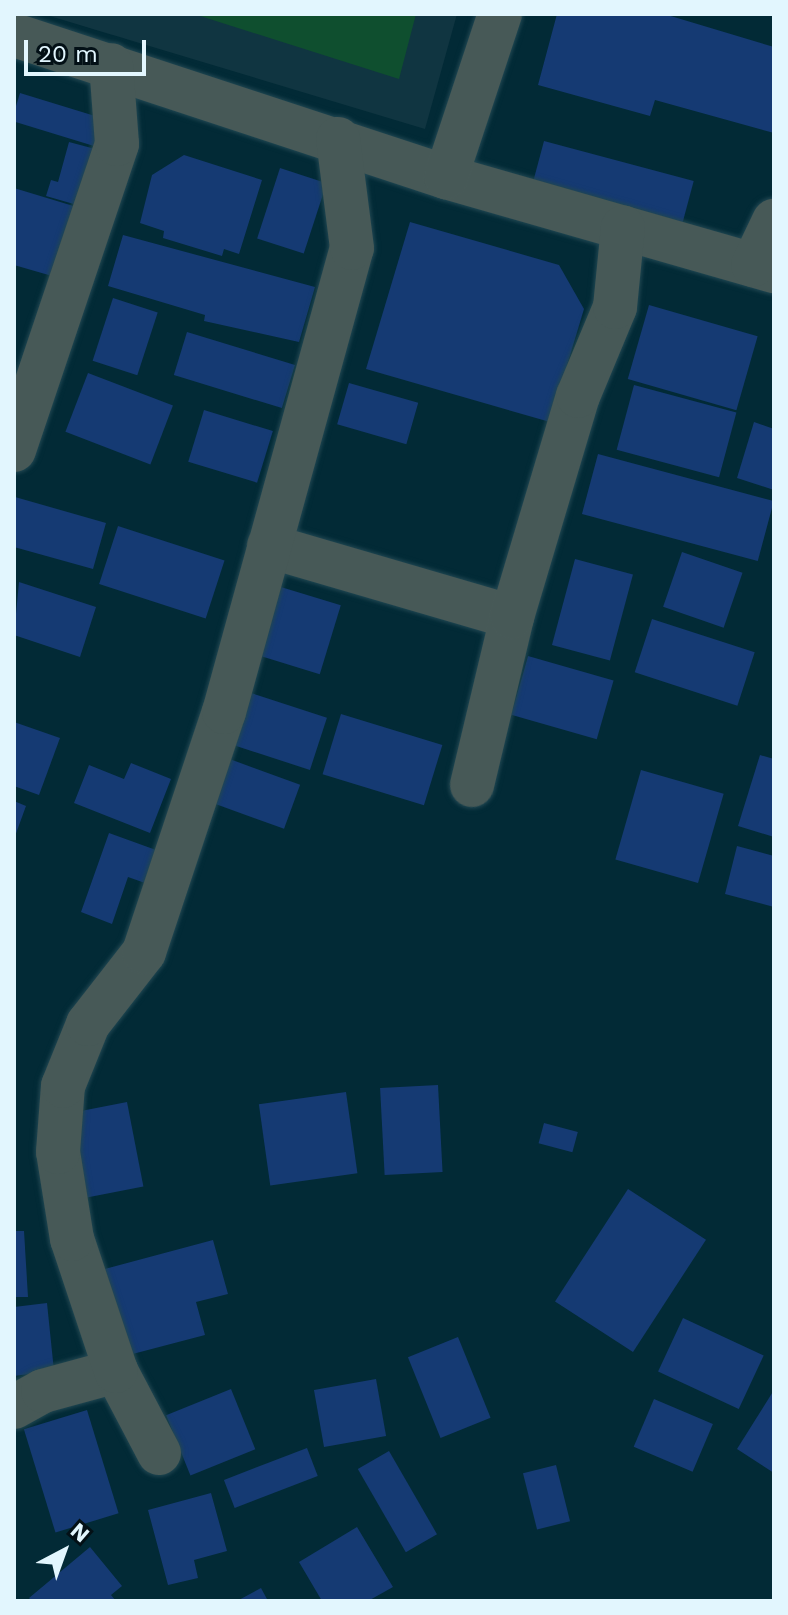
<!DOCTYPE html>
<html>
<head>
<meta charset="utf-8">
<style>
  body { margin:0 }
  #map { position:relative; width:788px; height:1615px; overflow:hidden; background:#022a36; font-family:"Work Sans",sans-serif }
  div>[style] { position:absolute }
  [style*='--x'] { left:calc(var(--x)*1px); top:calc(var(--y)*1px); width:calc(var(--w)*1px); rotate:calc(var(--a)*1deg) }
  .built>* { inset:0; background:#103541 }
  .green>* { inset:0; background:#0f4f2f }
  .building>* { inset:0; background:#153a73; transform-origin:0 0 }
  .roads { filter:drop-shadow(0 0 2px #214752) drop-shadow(0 0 2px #214752) }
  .minor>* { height:44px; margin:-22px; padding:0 22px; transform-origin:22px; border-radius:22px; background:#475957 }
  span { translate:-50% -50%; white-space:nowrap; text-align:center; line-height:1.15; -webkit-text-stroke:6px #031016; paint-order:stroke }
  .frame { position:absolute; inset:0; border:16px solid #e2f6fe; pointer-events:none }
  .north { position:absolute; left:24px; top:1511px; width:80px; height:80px; -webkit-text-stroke:6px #031016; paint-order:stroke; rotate:41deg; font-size:22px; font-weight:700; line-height:32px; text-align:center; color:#e2f6fe }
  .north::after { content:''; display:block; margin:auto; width:28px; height:36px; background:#e2f6fe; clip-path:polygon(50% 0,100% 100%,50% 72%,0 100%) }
  .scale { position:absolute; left:24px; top:40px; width:122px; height:36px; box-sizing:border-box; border:4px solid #e2f6fe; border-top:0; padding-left:10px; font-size:24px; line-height:28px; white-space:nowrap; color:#e2f6fe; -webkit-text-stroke:6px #031016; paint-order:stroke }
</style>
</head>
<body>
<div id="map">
  <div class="built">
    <i style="clip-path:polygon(43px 14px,457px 14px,425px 129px)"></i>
  </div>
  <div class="green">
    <i style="clip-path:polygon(194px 14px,416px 14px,399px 79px)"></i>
  </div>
  <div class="building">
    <i style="clip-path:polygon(557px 14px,664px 14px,774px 47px,774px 133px,655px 100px,650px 116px,538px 85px)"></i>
    <i style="left:20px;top:93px;width:93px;height:29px;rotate:17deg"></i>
    <i style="left:544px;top:141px;width:155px;height:47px;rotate:15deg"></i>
    <i style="clip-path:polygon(69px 142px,99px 150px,84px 207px,46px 196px,51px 180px,58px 182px)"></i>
    <i style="clip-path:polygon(184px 155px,262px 180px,239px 254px,224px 249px,222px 256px,163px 238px,164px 231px,140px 223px,152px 175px)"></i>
    <i style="left:280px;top:168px;width:49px;height:74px;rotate:18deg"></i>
    <i style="clip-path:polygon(14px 188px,80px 208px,59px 278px,14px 265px)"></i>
    <i style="clip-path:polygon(410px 222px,559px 265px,584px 309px,550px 422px,366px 369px)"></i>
    <i style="clip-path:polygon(123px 235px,315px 287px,299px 342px,204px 321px,205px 315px,108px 286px)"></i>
    <i style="left:113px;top:298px;width:47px;height:66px;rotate:18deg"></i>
    <i style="left:649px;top:305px;width:113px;height:77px;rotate:16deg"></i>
    <i style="left:187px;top:332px;width:113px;height:45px;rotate:17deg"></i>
    <i style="left:88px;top:373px;width:91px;height:63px;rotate:21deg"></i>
    <i style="left:349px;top:383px;width:72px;height:43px;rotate:16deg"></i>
    <i style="left:634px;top:385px;width:106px;height:67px;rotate:15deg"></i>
    <i style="left:204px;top:410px;width:72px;height:54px;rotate:17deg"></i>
    <i style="clip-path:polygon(754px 422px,774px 429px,774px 490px,737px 478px)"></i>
    <i style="left:598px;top:454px;width:182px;height:62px;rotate:15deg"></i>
    <i style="clip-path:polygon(15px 497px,106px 523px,93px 569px,14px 547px)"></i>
    <i style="left:118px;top:526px;width:112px;height:61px;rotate:18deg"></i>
    <i style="left:682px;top:552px;width:64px;height:58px;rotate:19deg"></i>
    <i style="left:575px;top:559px;width:60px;height:89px;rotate:15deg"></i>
    <i style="clip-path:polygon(19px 582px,96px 607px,80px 657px,14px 635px)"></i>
    <i style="left:271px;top:584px;width:73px;height:72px;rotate:17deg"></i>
    <i style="left:652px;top:619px;width:108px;height:56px;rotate:18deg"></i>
    <i style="left:528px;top:656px;width:89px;height:61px;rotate:16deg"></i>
    <i style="left:248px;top:692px;width:83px;height:55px;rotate:18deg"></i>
    <i style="left:341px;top:714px;width:106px;height:63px;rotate:17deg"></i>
    <i style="clip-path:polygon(14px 722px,60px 738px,39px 795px,14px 786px)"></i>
    <i style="clip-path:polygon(760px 755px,774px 759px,774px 837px,738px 826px)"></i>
    <i style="left:224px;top:757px;width:81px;height:47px;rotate:20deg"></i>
    <i style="clip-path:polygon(131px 763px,171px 779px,150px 833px,74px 803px,89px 765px,124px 779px)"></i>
    <i style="left:641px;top:770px;width:86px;height:93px;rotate:16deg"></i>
    <i style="clip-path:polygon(14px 801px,26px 806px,14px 839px)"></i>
    <i style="clip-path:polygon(109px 833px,156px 850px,145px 883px,128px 877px,112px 924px,81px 912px)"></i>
    <i style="clip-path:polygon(737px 846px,774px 856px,774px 907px,725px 894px)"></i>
    <i style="left:438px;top:1085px;width:87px;height:58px;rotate:87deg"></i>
    <i style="left:346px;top:1092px;width:82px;height:88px;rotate:82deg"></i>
    <i style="left:127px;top:1102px;width:86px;height:64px;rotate:79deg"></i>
    <i style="left:544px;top:1123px;width:35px;height:21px;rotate:15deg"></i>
    <i style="left:628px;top:1189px;width:93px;height:134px;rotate:33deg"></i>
    <i style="clip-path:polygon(14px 1231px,24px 1231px,28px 1297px,14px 1297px)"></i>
    <i style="clip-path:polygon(213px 1240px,228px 1294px,196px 1302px,205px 1335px,125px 1356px,101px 1270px)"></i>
    <i style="clip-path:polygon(47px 1303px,54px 1371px,14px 1376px,14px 1307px)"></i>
    <i style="left:683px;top:1318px;width:89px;height:59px;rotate:25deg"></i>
    <i style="left:458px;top:1337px;width:87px;height:54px;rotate:68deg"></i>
    <i style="left:376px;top:1379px;width:58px;height:63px;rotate:80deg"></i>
    <i style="left:231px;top:1389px;width:65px;height:70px;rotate:68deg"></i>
    <i style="clip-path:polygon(774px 1390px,774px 1473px,737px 1449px)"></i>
    <i style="left:654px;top:1399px;width:64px;height:52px;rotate:23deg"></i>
    <i style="left:87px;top:1410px;width:108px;height:66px;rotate:73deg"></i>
    <i style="left:307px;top:1448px;width:30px;height:89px;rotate:69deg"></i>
    <i style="left:389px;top:1451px;width:96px;height:36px;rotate:60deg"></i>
    <i style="left:556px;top:1465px;width:58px;height:34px;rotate:76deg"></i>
    <i style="clip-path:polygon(211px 1493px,227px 1551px,194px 1560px,198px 1578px,168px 1585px,148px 1510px)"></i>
    <i style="clip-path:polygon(357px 1527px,393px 1587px,368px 1601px,322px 1601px,299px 1562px)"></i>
    <i style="clip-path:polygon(90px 1547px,122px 1586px,111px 1595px,116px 1601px,32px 1601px,29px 1598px)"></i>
    <i style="clip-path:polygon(261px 1588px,268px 1601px,237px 1601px)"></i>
  </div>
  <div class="roads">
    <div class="minor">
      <i style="--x:14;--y:35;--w:455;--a:18.2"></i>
      <i style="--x:446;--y:177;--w:341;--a:16"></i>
      <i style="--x:446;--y:177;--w:172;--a:-71.7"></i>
      <i style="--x:753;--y:265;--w:49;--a:-64.5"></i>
      <i style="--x:14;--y:450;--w:323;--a:-71.4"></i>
      <i style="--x:117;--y:144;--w:79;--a:-94.3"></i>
      <i style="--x:269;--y:546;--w:253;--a:16.3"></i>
      <i style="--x:472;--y:785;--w:173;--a:-76.6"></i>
      <i style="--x:512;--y:617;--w:231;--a:-73.4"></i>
      <i style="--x:578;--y:396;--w:96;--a:-67.4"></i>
      <i style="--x:615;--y:307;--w:80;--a:-84.3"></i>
      <i style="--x:14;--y:1407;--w:33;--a:-29"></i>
      <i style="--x:43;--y:1391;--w:76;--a:-15.3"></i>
      <i style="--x:159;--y:1453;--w:93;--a:-117.7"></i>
      <i style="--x:116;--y:1371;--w:139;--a:-108.4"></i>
      <i style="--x:72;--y:1239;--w:88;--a:-99.1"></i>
      <i style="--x:58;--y:1152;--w:66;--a:-85.7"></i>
      <i style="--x:63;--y:1086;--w:67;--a:-68"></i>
      <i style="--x:88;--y:1024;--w:91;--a:-52.1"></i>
      <i style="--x:144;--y:952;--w:253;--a:-71.6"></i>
      <i style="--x:224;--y:712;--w:481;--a:-74.6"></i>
      <i style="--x:352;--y:248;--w:110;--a:-97.3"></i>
    </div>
  </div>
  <div class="frame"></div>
  <div class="north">N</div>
  <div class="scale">20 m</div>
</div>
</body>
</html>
